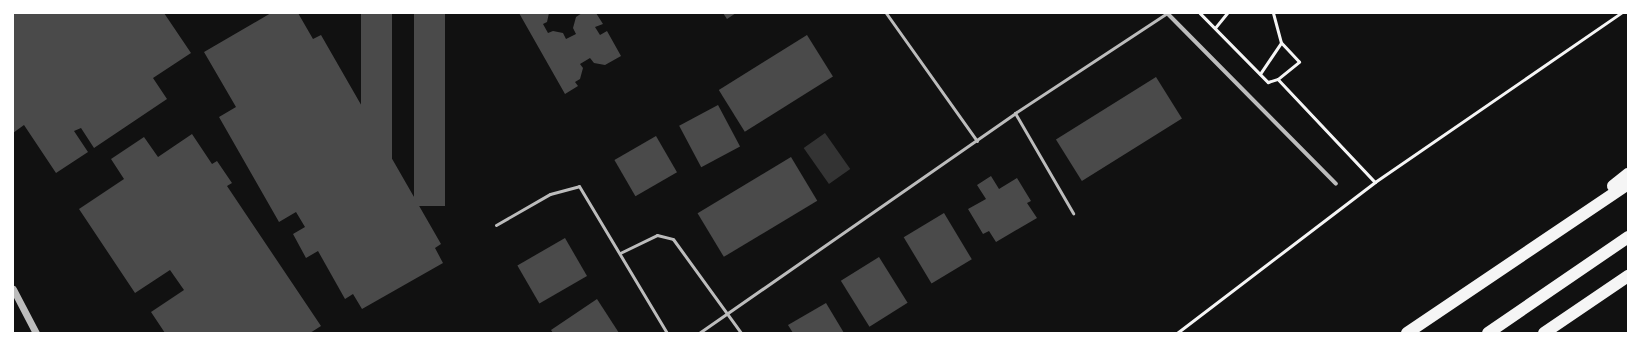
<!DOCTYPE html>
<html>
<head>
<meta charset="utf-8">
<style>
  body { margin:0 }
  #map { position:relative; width:1641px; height:346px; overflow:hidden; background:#111; font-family:Jost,sans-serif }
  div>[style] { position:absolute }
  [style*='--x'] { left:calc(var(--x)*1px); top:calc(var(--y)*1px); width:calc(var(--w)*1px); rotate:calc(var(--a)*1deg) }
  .water>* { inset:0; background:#333; transform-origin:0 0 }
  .building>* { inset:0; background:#4a4a4a; transform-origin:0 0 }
  .path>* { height:2.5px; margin:-1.25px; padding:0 1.25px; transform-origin:1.25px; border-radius:1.25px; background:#f5f5f5 }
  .service>* { height:3px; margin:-1.5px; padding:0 1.5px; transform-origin:1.5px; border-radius:1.5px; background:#bcbcbc }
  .minor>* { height:4px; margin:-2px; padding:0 2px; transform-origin:2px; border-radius:2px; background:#bcbcbc }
  .tertiary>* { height:7px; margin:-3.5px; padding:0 3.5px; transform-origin:3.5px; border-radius:3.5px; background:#bcbcbc }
  .motorway>* { height:12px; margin:-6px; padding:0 6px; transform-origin:6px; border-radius:6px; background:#f5f5f5 }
  span { translate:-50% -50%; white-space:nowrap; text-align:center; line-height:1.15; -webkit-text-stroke:4px #fff; paint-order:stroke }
  .frame { position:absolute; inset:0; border:14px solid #fff; pointer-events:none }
</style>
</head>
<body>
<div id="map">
  <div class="water">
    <i style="left:825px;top:133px;width:44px;height:26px;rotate:55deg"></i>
  </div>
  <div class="building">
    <i style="clip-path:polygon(13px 13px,164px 13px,191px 53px,153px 78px,167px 99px,94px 148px,81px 128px,74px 131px,88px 152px,56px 173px,24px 125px,13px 133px)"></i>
    <i style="clip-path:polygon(271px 13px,298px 13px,313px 39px,321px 35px,441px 244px,435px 248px,443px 263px,362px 309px,353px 294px,345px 299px,318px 251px,306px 258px,293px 234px,305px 227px,296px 212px,279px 222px,219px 117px,236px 107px,204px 52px)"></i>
    <i style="left:361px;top:13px;width:31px;height:216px"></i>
    <i style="left:414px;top:13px;width:31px;height:193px"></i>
    <i style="clip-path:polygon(519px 13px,549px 13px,547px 22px,543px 24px,548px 33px,553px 31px,563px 33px,566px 39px,576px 34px,573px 28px,576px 17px,582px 13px,596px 13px,603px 24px,595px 27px,600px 35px,607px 31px,621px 56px,605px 65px,594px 63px,590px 58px,580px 64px,583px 68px,580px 79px,575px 82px,578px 86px,565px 94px)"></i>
    <i style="clip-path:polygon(723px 13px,736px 13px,727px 19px)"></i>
    <i style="left:807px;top:35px;width:49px;height:104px;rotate:58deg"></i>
    <i style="left:1156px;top:77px;width:49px;height:118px;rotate:58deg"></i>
    <i style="left:718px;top:105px;width:47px;height:44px;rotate:62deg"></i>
    <i style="clip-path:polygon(192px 134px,212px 164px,217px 161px,232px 183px,227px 186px,321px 326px,310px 333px,165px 333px,151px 312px,184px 290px,170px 270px,135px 293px,79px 209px,124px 179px,111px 159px,144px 137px,158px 157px)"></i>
    <i style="left:656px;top:136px;width:42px;height:48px;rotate:60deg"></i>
    <i style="left:791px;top:157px;width:51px;height:109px;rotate:59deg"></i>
    <i style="clip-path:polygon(991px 176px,999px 189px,1017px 178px,1031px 201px,1027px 203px,1037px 218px,996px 242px,989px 231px,983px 234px,968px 209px,986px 199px,977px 185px)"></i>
    <i style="left:944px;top:213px;width:54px;height:47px;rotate:59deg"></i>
    <i style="left:565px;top:238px;width:44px;height:55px;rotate:60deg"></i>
    <i style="left:879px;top:257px;width:54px;height:45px;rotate:58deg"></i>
    <i style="clip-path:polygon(597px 299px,619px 333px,553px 333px,551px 330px)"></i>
    <i style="clip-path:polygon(826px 303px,844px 333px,793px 333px,788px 325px)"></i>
  </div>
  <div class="path">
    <i style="--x:1200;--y:13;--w:97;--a:45.4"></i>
    <i style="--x:1268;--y:82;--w:10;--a:-17"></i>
    <i style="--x:1278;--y:79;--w:141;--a:46.7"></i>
    <i style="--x:1215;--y:28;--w:19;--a:-51"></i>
    <i style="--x:1260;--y:74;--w:37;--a:-56"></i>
    <i style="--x:1281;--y:43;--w:31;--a:-105"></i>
    <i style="--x:1278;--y:79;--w:27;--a:-39"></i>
    <i style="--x:1299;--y:62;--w:26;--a:-133"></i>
    <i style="--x:1177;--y:333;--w:249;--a:-37.3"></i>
    <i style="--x:1375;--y:182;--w:298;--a:-34.5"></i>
  </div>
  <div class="service">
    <i style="--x:886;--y:13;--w:157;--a:54.6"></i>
    <i style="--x:1015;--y:113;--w:116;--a:59.9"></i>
    <i style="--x:496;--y:225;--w:62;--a:-29.9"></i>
    <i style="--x:550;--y:194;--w:30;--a:-15"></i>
    <i style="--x:579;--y:186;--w:171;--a:59.1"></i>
    <i style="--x:620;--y:253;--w:41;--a:-25.9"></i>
    <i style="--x:657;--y:235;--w:16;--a:14"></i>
    <i style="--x:673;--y:239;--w:116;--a:54.1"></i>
    <i style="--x:699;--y:333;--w:385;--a:-34.8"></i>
    <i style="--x:1015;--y:113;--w:182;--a:-33.3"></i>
  </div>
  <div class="minor">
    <i style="--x:1167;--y:13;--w:240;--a:45.3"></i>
  </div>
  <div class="tertiary">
    <i style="--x:13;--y:289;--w:50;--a:62.4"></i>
  </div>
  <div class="motorway">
    <i style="--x:1613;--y:186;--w:19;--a:-39"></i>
    <i style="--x:1407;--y:333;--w:267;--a:-34"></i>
    <i style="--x:1488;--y:333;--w:170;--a:-34.4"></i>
    <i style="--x:1544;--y:333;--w:102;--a:-34.2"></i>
  </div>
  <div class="frame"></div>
</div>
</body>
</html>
